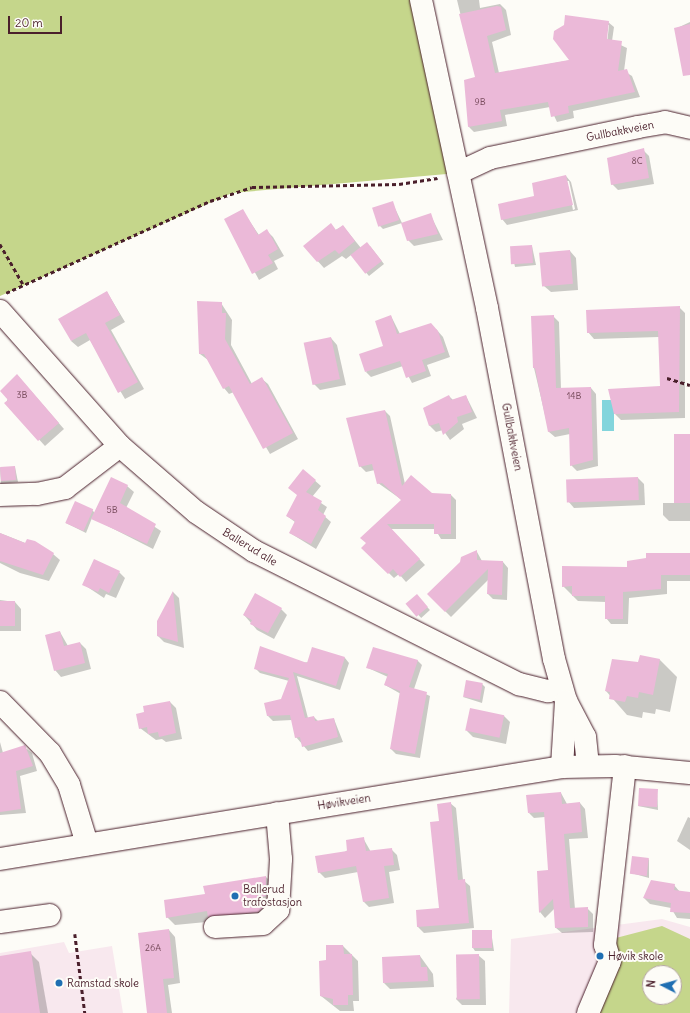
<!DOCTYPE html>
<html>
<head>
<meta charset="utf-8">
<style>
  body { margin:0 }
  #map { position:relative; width:690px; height:1013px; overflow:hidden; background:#fdfcf7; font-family:Delius,sans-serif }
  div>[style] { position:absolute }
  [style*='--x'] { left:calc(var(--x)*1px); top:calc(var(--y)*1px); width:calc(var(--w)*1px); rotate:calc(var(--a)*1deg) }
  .built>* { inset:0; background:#f8e8ee }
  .green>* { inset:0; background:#c5d68b }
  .water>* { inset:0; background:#83d5dc; transform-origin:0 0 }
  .shadow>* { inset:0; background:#0003; transform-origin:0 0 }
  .building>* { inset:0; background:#ebb9d8; transform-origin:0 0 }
  .path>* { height:2.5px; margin-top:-1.25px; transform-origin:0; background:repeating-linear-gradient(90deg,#4a1f2b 0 4px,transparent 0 7px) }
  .roads { filter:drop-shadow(0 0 1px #4a1f2b) drop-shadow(0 0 1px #4a1f2b) }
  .minor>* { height:22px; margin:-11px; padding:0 11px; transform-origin:11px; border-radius:11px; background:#fdfcf7 }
  .major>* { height:22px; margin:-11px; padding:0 11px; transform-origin:11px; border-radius:11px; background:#fdfcf7 }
  .dots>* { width:11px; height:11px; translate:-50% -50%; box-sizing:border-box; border:2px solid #fdfcf7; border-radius:50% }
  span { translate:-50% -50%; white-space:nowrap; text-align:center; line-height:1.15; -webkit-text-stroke:4px #fdfcf7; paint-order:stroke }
  .number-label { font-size:9px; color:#724656 }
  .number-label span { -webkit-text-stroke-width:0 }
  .street-label { font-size:11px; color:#4a1f2b }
  .poi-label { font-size:11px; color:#4a1f2b }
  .left { translate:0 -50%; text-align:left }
  .north { position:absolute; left:642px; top:965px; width:40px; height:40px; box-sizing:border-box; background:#fdfcf7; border:1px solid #b5a4a5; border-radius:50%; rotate:276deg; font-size:11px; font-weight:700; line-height:16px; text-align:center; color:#4a1f2b }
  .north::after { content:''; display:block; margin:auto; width:14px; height:18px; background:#1f6fb2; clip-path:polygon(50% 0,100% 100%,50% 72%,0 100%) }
  .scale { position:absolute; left:8px; top:16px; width:54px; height:18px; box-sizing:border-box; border:2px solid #4a1f2b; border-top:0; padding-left:5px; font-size:12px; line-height:14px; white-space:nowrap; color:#4a1f2b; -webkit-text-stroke:3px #fdfcf7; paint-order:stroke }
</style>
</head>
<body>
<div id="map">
  <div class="built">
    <i style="clip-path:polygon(evenodd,662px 919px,690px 927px,690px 1013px,509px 1013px,511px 939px,662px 919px,650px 973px,674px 973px,674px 997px,650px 997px,650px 973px)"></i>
    <i style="clip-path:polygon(64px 942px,69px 953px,112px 946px,123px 1013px,0 1013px,0 953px)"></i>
  </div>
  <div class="green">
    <i style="clip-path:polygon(0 0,421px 0,458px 173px,232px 193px,0 296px)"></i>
    <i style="clip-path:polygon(evenodd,662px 926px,690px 939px,690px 1013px,597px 1013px,612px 939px,662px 926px,650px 973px,674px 973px,674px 997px,650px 997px,650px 973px)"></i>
  </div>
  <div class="water">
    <i style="left:602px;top:400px;width:12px;height:31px"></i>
  </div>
  <div class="shadow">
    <i style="clip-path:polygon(evenodd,457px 0,479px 0,480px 8px,500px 4px,506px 10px,511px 35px,492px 42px,499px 73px,571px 60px,608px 22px,614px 27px,612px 41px,627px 48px,624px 71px,632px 76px,640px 97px,573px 111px,574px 118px,557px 122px,550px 107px,505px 115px,507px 126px,474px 132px,469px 127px,476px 78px,457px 0,607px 25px,609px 25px,607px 44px,605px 44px,607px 25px)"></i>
    <i style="clip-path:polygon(690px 22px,690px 60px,675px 29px)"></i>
    <i style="clip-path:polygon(643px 150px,649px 156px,654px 184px,618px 190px,612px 184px,628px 152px)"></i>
    <i style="clip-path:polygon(evenodd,566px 176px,571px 182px,578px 210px,507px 225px,502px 219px,566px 176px,567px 181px,569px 181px,575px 209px,573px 210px,567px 181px)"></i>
    <i style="clip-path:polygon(392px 202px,402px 223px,383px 229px,380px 226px)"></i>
    <i style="clip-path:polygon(242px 210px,259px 235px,267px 231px,273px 237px,284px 256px,274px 261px,278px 269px,259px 280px,226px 219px)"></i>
    <i style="clip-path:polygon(430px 214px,443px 240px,414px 246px,408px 240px)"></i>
    <i style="clip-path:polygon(343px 226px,361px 248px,370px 246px,384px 264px,369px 276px,351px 255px,346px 259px,342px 256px,324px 268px,304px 246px)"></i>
    <i style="clip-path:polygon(532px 246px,536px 265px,515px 267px,511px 248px)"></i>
    <i style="clip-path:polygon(570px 251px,576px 258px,578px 290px,551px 292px,544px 286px)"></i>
    <i style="clip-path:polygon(107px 292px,125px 322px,111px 330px,144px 389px,125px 399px,90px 340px,78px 347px,71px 341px)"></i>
    <i style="clip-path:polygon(221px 303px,232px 320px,231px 345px,252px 384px,262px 379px,268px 384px,298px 439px,270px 454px,234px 392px,229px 394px,224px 388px,208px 360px,200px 354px)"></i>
    <i style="clip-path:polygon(679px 307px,685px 313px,685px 418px,621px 420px,615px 414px,661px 387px,659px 337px,594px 339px,588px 332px)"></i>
    <i style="clip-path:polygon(391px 316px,400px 334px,436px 329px,443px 337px,450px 357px,427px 365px,431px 376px,412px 383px,403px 366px,371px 377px,366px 372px,385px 347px)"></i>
    <i style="clip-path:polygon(553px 316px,559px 322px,561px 389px,591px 388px,596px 394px,598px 466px,577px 471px,571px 465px,570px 434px,555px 437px,549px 432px,534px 368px)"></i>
    <i style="clip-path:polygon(331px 338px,337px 345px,346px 385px,320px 390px,314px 384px,305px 344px)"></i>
    <i style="clip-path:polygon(17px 375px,64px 429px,45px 446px,6px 403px)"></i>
    <i style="clip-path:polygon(449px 396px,453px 400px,466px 396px,477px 418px,462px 424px,464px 429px,450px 440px,443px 430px,436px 432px,430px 426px,424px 408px)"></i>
    <i style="clip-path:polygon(385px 411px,390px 416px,405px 484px,431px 494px,451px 495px,456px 500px,456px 539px,441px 539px,435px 529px,391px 529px,425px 565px,406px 582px,399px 574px,394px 578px,363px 548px,402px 500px,378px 483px,375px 470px,366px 472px,360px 466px)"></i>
    <i style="clip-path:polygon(690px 435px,690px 521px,669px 521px,663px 515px,663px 503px,676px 503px)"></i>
    <i style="clip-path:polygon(15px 467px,18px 482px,1px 484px,0 468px)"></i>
    <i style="clip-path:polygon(304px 471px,321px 486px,312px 497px,327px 507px,323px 515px,331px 522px,316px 549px,290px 533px,295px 522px,287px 516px,298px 496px)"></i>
    <i style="clip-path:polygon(638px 478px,644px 484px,645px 505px,574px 508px,568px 501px,567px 480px)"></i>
    <i style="clip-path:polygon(127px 486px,134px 492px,126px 508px,161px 531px,153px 549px,92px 518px,86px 533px,66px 523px,92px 510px,95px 513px)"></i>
    <i style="clip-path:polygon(0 533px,53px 554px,60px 560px,49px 581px,20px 573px,0 563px)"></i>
    <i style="clip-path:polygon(477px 552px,482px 561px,503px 562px,508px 568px,507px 600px,493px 599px,488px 594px,489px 579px,451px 617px,428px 594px)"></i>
    <i style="clip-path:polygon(690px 554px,690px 581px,667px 581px,667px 594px,629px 598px,628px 624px,611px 624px,606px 618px,606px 602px,578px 601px,563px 586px)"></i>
    <i style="clip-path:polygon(119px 572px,125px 578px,116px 598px,106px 594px,104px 598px,83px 584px)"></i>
    <i style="clip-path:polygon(173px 592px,179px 598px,184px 648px,164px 642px,158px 636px,158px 622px)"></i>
    <i style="left:417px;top:596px;width:19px;height:12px;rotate:47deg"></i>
    <i style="clip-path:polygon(0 600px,15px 602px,21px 609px,21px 631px,0 631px)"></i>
    <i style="clip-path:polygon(281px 609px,287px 615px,274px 639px,257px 630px,244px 615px)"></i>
    <i style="clip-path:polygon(60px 632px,68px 646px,80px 643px,86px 649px,91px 669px,61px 677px,55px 670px)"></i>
    <i style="clip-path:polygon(345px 658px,349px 663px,340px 690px,297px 676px,308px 718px,314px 717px,319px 722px,334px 719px,343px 742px,308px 751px,296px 737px,292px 720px,273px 721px,268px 716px,282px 700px,289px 681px,260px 673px,255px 668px)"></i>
    <i style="clip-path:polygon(417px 660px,422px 665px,414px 689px,430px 696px,420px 758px,396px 754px,391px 749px,401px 694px,385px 685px,388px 677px,368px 668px)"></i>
    <i style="clip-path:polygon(660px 660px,677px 677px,670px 712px,656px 709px,655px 714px,643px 712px,642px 718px,627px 715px,606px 691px,639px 664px)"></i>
    <i style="clip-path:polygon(482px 684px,485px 687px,482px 703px,463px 697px)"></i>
    <i style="clip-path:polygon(170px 702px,176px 708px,182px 739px,166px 742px,162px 739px,156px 740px,140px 728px,145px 713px)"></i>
    <i style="clip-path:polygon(504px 716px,510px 722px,506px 744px,473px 737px,467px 731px)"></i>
    <i style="clip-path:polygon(0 742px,3px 753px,27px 749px,32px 753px,37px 771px,20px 776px,26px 813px,0 815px)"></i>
    <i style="clip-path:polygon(657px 790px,658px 810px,638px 806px)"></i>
    <i style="clip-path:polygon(561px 793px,567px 804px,580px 803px,585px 809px,588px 838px,569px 839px,575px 909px,587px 908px,593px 914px,593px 932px,562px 933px,556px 928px,555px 908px,545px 918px,540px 912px,538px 872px,549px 871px,545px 817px,534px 818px,529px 813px)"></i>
    <i style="clip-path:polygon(450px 803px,456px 808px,463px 880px,470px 886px,474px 928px,424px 933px,418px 927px,417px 911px,440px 909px,440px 822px)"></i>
    <i style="clip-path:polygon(688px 817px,690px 818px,690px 850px,677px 841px)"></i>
    <i style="clip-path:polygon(363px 838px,371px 852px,391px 849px,397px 855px,400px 870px,389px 872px,394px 903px,369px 907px,364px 902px,358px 872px,325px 878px,319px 872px)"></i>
    <i style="clip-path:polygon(649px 859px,649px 878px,631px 873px)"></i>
    <i style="clip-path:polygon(266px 877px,274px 885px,269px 916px,175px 925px,167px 917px,206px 895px)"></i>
    <i style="clip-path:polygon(674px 885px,680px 892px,690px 893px,690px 919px,677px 918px,671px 908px,650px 904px,644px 898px)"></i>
    <i style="clip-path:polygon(169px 930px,175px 937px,180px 983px,168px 985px,172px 1013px,148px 1013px)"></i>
    <i style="clip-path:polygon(491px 931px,494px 951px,475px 951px,473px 948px)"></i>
    <i style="clip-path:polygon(343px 946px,358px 961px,359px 1001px,353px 1001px,354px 1011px,340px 1011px,321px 996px,327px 961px)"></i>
    <i style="clip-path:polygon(30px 953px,39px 962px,48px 1013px,0 1013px,0 957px)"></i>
    <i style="clip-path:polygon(478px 955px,485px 961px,486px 1005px,462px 1005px,456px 999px)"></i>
    <i style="clip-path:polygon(420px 956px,433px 974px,434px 987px,390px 989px,384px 983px)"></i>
  </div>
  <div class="building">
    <i style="clip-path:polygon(497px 6px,501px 7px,506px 30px,487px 36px,495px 73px,569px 60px,553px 39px,554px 31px,564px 25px,565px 15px,609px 21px,607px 39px,622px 41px,618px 71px,627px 69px,635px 92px,568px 106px,569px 113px,551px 117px,548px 102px,500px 110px,502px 121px,468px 127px,464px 80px,475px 77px,459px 14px)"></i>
    <i style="clip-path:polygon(690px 24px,690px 75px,683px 76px,674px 28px)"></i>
    <i style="clip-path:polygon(644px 148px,649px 178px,611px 185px,607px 158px)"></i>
    <i style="clip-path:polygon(566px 175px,573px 205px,501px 220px,498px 204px,534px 196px,532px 183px)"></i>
    <i style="left:393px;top:201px;width:20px;height:22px;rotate:72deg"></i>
    <i style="clip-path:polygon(243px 209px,258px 235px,267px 229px,278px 249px,268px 255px,273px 263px,252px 274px,224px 219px)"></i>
    <i style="clip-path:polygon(431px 213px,438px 234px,407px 241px,401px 223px)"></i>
    <i style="clip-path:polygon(331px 223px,336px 230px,343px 225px,355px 241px,339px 254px,335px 250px,317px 262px,303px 246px)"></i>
    <i style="left:367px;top:242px;width:24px;height:21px;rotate:52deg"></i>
    <i style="left:532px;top:245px;width:18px;height:22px;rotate:87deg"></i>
    <i style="left:570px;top:250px;width:34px;height:31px;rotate:85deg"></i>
    <i style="clip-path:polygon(107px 291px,120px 315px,105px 323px,138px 382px,118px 393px,86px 333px,71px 341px,58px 319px)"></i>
    <i style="clip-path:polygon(197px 301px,222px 302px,222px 313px,226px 313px,225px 339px,250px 384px,262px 377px,293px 433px,263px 449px,229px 386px,223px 389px,204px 354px,199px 354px)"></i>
    <i style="clip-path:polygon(680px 306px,679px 412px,614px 414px,608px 389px,660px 386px,658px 331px,587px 333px,586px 310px)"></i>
    <i style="clip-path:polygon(391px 315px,397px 334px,431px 323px,438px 331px,445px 352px,422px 360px,426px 371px,406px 378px,400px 361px,365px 372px,359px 354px,383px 346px,375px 321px)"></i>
    <i style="clip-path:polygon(554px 315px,556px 388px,591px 387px,593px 460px,570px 466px,569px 428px,548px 432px,535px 368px,533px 368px,531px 316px)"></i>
    <i style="left:331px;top:337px;width:43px;height:28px;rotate:78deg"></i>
    <i style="clip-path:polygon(17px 374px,59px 423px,38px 441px,4px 403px,8px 400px,0 391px)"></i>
    <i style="clip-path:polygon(449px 395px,451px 400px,466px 395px,472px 412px,457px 417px,458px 422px,443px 435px,439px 423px,429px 426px,423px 408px)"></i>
    <i style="clip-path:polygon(385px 410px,402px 486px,411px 475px,432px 493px,451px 494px,451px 534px,434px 534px,434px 524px,387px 524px,420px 559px,400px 577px,393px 569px,388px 574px,361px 548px,366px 543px,360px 538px,401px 500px,382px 483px,377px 484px,372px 464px,359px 467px,346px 418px)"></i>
    <i style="left:690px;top:434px;width:69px;height:16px;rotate:90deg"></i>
    <i style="left:15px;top:466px;width:14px;height:15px;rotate:86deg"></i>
    <i style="clip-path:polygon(303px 469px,316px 480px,306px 492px,322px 501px,318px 510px,326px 516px,311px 544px,289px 533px,295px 521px,286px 516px,297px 495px,288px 488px)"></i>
    <i style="clip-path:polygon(111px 477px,128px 485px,120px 503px,156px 524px,147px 544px,91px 519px)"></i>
    <i style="left:638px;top:477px;width:23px;height:72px;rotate:88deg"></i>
    <i style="left:75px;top:501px;width:20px;height:24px;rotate:24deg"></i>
    <i style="clip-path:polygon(0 533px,25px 543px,27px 539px,35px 541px,54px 553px,43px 575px,0 561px)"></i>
    <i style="clip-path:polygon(477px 550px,477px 560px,503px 561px,502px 595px,487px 594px,488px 569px,445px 612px,427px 594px,460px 562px,461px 557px)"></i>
    <i style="clip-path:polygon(646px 553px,690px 553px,690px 575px,661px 575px,661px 589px,623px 592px,623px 619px,605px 619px,605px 596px,572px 596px,572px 586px,562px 587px,562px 566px,627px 567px,627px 561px,646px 558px)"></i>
    <i style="clip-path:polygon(94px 559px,120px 571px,109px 593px,100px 588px,98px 592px,82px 585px)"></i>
    <i style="clip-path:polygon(173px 591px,178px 642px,157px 636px,157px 621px)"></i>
    <i style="clip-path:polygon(255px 593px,282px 608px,268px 633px,250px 624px,252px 620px,243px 615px)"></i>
    <i style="left:417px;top:594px;width:17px;height:15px;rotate:50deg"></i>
    <i style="left:0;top:601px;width:15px;height:25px"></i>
    <i style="clip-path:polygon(60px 631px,64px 646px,80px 642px,85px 663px,54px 671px,45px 635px)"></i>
    <i style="clip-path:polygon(260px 646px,307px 663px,312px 647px,345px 657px,336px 686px,293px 672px,305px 718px,314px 716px,315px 721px,334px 718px,338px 737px,302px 747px,300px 737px,295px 738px,290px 715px,267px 716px,264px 703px,281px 699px,289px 678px,254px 669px)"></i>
    <i style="clip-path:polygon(373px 647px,418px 660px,409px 687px,427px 692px,415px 754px,390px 749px,400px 691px,384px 685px,388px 674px,366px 668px)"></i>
    <i style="clip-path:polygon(640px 655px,660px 659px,653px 695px,639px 692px,638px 698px,627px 696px,625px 702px,609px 699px,610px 692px,605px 691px,612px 659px,638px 662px)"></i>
    <i style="left:466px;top:680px;width:17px;height:17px;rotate:10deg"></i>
    <i style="clip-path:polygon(170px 701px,176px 733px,159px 737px,158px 732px,148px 734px,147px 727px,139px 729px,136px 714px,144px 712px,143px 706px)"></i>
    <i style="left:470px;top:708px;width:35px;height:23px;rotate:12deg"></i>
    <i style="clip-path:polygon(25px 745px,33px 766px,16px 771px,21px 809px,0 812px,0 753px)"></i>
    <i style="left:639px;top:788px;width:19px;height:18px;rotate:3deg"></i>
    <i style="clip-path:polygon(561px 792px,562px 804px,580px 802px,582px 832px,564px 834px,570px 908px,588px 907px,588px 927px,555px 928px,553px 899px,539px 913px,537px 871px,548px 870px,544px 812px,528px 813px,526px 795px)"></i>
    <i style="clip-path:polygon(451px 802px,458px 880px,465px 879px,469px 923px,417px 927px,416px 910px,439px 908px,430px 822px,439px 821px,437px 804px)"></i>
    <i style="clip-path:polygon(364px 837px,366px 851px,392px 848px,394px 865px,384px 866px,389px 898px,363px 902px,356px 866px,318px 873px,315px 856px,347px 851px,346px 840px)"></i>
    <i style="left:632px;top:856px;width:17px;height:18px;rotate:7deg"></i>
    <i style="clip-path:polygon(266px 876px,266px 896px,260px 897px,262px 908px,258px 912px,208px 917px,207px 911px,166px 918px,164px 900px,205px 894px,203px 886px)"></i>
    <i style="clip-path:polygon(651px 880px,675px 884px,674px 890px,690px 892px,690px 913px,670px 912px,671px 903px,643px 898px)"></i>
    <i style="clip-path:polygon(169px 929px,174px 978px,163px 979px,167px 1013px,147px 1013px,138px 933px)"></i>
    <i style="left:472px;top:930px;width:20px;height:18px"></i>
    <i style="clip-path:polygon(326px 945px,343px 945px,344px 954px,352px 954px,353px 995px,348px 995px,348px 1005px,333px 1005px,333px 999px,320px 996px,319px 961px,326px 960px)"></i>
    <i style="clip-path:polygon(31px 951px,40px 1013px,0 1013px,0 956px)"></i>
    <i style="left:479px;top:954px;width:45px;height:23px;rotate:89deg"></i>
    <i style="clip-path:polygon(420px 955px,421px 967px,427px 967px,428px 981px,383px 983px,382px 957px)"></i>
  </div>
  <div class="path">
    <i style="--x:0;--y:244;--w:46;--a:60.1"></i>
    <i style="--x:6;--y:293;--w:224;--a:-24.3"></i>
    <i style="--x:210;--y:201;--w:44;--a:-18.4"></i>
    <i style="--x:252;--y:187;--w:147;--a:-1.2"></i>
    <i style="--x:399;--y:184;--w:39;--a:-9"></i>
    <i style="--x:667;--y:378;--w:24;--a:17"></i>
    <i style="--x:75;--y:934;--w:80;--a:82.8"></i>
  </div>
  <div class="roads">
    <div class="minor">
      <i style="--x:421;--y:0;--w:315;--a:77.9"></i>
      <i style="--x:487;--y:308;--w:357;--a:79.2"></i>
      <i style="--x:554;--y:659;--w:44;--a:74.1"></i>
      <i style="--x:566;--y:701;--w:41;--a:62.2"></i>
      <i style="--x:585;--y:737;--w:29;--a:84"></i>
      <i style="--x:458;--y:173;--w:35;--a:-25"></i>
      <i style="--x:490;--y:158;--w:151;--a:-11.8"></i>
      <i style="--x:638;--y:127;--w:27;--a:-10"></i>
      <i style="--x:665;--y:122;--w:26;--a:13"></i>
      <i style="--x:0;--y:311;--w:181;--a:48.4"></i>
      <i style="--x:120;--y:446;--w:101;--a:41"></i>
      <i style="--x:196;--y:512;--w:70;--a:33.9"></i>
      <i style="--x:254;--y:551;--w:297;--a:26.7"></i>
      <i style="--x:519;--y:684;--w:30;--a:14"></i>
      <i style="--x:548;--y:691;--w:14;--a:-12"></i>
      <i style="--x:0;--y:495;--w:37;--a:-2"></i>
      <i style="--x:37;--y:494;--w:29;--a:-12"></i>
      <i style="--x:65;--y:488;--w:69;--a:-37.4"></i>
      <i style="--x:0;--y:702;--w:71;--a:45.6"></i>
      <i style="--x:50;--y:753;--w:37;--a:59"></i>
      <i style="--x:69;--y:785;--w:62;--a:73"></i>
      <i style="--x:562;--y:767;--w:66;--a:-86.5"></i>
      <i style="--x:0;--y:922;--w:50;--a:-8"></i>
      <i style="--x:215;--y:927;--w:48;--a:-3.6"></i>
      <i style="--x:263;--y:924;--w:21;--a:-43"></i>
      <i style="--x:278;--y:910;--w:51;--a:-86.6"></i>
      <i style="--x:281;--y:859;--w:46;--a:-95"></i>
      <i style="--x:588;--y:1013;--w:56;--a:-67.1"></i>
      <i style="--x:610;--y:961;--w:17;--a:-107"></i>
      <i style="--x:605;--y:945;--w:180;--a:-83.6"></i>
    </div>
    <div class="major">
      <i style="--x:0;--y:859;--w:569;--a:-9.3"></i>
      <i style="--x:562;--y:767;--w:53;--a:-1.1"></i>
      <i style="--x:615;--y:766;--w:75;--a:5.3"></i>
    </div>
  </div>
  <div class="dots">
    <i style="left:235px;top:896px;background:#1f6fb2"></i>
    <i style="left:600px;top:956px;background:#1f6fb2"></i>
    <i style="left:59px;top:983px;background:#1f6fb2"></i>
  </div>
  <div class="number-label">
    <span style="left:480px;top:102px">9B</span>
    <span style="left:637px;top:161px">8C</span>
    <span style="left:22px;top:395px">3B</span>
    <span style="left:574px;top:396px">14B</span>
    <span style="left:112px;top:510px">5B</span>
    <span style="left:153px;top:948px">26A</span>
  </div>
  <div class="street-label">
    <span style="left:620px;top:131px;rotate:-11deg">Gullbakkveien</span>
    <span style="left:512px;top:437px;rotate:79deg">Gullbakkveien</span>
    <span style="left:250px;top:547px;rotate:31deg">Ballerud alle</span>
    <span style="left:344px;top:802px;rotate:-9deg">Høvikveien</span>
  </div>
  <div class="poi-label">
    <span class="left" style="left:243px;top:896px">Ballerud<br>trafostasjon</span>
    <span class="left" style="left:608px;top:956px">Høvik skole</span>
    <span class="left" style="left:67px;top:983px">Ramstad skole</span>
  </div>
  <div class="north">N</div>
  <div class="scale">20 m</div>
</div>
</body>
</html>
